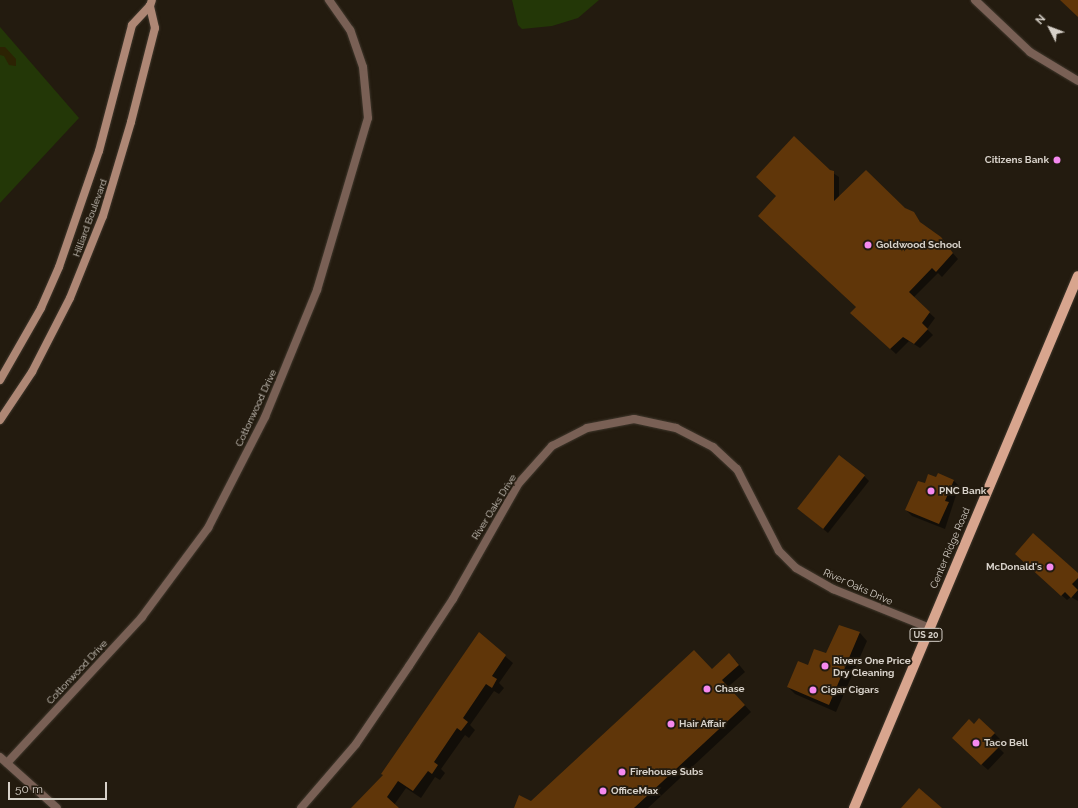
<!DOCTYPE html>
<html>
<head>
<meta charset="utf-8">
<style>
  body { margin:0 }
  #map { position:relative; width:1078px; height:808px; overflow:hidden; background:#231b0f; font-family:Raleway,sans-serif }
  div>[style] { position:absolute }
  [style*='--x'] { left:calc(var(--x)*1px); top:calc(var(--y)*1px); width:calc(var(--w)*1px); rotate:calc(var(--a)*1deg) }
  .green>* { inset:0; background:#233707 }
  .sand>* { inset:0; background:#2c2303 }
  .shadow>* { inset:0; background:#0007 }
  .building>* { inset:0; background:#603609; transform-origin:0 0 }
  .roads { filter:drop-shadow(0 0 1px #40382d) drop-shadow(0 0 1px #40382d) }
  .street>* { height:8px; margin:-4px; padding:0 4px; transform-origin:4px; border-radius:4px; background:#796055 }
  .secondary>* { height:8px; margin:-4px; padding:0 4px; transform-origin:4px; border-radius:4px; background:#ae8775 }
  .primary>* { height:10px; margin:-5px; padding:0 5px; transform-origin:5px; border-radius:5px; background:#d8a58e }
  .dots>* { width:11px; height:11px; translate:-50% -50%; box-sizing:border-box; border:2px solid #231b0f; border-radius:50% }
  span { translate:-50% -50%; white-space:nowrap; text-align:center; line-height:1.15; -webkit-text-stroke:3.5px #231b0f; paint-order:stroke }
  .shield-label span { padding:1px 3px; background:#231b0f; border:1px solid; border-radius:3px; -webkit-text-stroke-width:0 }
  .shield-label { font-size:9px; color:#d7d1c9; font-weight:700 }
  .poi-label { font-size:10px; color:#d7d1c9; font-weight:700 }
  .right { translate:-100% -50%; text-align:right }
  .left { translate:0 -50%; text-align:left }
  .street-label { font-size:10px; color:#d7d1c9 }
  .north { position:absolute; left:1030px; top:8px; width:40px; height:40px; -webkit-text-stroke:3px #231b0f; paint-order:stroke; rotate:312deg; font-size:11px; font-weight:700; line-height:16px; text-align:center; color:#d7d1c9 }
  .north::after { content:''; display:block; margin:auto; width:14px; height:18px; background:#d7d1c9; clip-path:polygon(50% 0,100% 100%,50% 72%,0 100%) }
  .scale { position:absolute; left:8px; top:782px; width:99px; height:18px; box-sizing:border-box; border:2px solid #d7d1c9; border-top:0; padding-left:5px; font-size:12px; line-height:14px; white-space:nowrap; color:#d7d1c9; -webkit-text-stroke:3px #231b0f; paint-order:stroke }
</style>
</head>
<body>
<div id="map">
  <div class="green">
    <i style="clip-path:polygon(512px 0,599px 0,578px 18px,552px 26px,522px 29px,518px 25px)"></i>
    <i style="clip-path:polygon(0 27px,79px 118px,0 203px)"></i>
  </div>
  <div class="sand">
    <i style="clip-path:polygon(0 47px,5px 47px,16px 59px,16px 66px,9px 65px,4px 56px,0 55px)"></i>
  </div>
  <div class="shadow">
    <i style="clip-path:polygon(830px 171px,839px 177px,839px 198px,904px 208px,913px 213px,923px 226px,942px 241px,958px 259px,942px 277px,938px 273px,913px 298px,935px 318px,927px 329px,933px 335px,920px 348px,909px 341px,896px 354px,857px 318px,857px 307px,765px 221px)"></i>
    <i style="clip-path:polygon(864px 476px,869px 481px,828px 533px,804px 513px)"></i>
    <i style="clip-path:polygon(936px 479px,954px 481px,959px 486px,945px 529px,912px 516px,906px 510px,925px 485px)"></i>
    <i style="clip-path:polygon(1021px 559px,1078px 575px,1078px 601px,1071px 597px,1067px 600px)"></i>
    <i style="clip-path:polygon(840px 626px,860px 633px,867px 641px,836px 712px,795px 694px,788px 687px,808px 666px,827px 654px)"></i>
    <i style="clip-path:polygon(479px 634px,513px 663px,499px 683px,504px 688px,499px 694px,494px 691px,470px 725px,475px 730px,469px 738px,465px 735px,441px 769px,445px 773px,440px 780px,435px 777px,421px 798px,406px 788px,394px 805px,397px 808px,352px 808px,384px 775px)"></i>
    <i style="clip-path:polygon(736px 661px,745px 672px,728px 687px,751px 712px,648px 808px,517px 808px,531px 802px,713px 670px)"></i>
    <i style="clip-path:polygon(974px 725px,994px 733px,1000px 739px,995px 744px,1004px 753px,988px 770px,958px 743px)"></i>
  </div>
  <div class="building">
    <i style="clip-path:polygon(1060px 0,1078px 0,1078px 17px)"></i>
    <i style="clip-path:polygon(794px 136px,830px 170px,834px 171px,834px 201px,866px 170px,905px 208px,914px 212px,920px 222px,941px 237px,953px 253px,936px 272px,932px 268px,909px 292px,930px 312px,922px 323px,928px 329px,914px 344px,903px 337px,890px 349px,850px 313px,856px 307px,758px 216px,776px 196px,756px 177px)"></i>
    <i style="left:839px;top:455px;width:33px;height:68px;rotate:38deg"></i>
    <i style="clip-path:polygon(938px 473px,954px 480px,945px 501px,949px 502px,939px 524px,905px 510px,918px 481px,925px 483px,928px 474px,936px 477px)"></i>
    <i style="clip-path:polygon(1033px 533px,1078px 573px,1078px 578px,1072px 584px,1078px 590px,1071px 598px,1065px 592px,1061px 596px,1015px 554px)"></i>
    <i style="clip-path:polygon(839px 625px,860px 632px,829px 705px,787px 687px,798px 661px,808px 665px,814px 649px,826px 653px)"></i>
    <i style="clip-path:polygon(479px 632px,506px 655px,492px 676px,497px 679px,492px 688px,486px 684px,463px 718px,468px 722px,461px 731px,457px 728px,434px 762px,438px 765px,432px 774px,428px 771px,413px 791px,398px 781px,387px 797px,399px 808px,351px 808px,383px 775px,381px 774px)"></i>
    <i style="clip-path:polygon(694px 650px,712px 669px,729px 653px,739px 665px,722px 680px,745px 705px,634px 808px,514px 808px,519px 795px,531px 801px)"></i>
    <i style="clip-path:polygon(979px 718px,995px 733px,990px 738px,999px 747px,981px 765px,952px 738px,969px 719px,974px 724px)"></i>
    <i style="clip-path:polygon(919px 788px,942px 808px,901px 808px)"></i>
  </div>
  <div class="roads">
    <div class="street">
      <i style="--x:975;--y:0;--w:76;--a:43.4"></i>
      <i style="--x:1030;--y:52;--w:56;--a:31.1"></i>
      <i style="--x:0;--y:757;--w:76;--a:41.8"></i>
      <i style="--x:7;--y:763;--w:199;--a:-47.2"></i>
      <i style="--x:142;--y:617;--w:111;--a:-53.4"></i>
      <i style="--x:208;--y:528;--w:125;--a:-62.8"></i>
      <i style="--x:265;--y:417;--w:137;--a:-67.7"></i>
      <i style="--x:317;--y:290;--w:179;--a:-73.5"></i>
      <i style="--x:368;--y:118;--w:51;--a:-95.6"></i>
      <i style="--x:363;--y:67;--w:39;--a:-109"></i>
      <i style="--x:350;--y:30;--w:37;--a:-125"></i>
      <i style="--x:301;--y:808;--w:84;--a:-49.3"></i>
      <i style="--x:356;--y:744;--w:94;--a:-55.8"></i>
      <i style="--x:409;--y:666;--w:80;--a:-56.7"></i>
      <i style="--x:453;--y:599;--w:133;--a:-60.4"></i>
      <i style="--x:519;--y:483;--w:50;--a:-48.3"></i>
      <i style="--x:552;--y:446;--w:39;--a:-27"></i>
      <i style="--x:587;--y:428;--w:48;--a:-10.8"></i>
      <i style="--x:634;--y:419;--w:43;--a:12.1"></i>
      <i style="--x:676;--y:428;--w:42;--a:27.2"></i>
      <i style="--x:713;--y:447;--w:33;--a:43"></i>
      <i style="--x:737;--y:469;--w:92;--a:62.9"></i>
      <i style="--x:779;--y:551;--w:24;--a:45"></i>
      <i style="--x:796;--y:568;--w:43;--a:29.6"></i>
      <i style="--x:833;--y:589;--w:105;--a:21.9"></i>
    </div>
    <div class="secondary">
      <i style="--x:0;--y:380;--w:83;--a:-60.3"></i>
      <i style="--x:41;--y:308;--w:45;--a:-66.3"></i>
      <i style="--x:59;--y:267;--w:123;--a:-71"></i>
      <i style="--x:99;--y:151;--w:130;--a:-75.3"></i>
      <i style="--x:132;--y:25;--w:26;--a:-47"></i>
      <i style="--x:150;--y:6;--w:6;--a:-72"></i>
      <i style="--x:0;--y:420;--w:58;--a:-56.3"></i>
      <i style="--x:32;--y:372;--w:83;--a:-62.8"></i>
      <i style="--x:70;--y:298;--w:88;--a:-68.1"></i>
      <i style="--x:103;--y:216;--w:98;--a:-73.4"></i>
      <i style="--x:131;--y:122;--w:97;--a:-75.7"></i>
      <i style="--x:155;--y:28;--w:23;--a:-103"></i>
    </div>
    <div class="primary">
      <i style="--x:854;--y:808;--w:577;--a:-67.17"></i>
    </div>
  </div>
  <div class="dots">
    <i style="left:1057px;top:160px;background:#f589ef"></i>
    <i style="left:868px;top:245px;background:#f589ef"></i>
    <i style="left:931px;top:491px;background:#f589ef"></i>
    <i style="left:1050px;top:567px;background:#f589ef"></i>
    <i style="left:825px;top:666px;background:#f589ef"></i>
    <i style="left:707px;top:689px;background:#f589ef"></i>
    <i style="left:813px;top:690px;background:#f589ef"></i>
    <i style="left:671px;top:724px;background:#f589ef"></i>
    <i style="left:976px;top:743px;background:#f589ef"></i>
    <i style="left:622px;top:772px;background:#f589ef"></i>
    <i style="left:603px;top:791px;background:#f589ef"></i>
  </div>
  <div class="shield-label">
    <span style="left:926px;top:635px">US 20</span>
  </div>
  <div class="poi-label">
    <span class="right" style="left:1049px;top:160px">Citizens Bank</span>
    <span class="left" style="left:876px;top:245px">Goldwood School</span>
    <span class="left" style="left:939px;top:491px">PNC Bank</span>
    <span class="right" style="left:1042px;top:567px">McDonald's</span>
    <span class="left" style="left:833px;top:666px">Rivers One Price<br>Dry Cleaning</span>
    <span class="left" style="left:715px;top:689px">Chase</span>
    <span class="left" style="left:821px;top:690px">Cigar Cigars</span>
    <span class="left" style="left:679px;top:724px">Hair Affair</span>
    <span class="left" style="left:984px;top:743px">Taco Bell</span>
    <span class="left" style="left:630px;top:772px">Firehouse Subs</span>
    <span class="left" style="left:611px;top:791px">OfficeMax</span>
  </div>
  <div class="street-label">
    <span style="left:90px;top:218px;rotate:-70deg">Hilliard Boulevard</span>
    <span style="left:256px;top:408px;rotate:-65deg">Cottonwood Drive</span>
    <span style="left:494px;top:507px;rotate:-58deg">River Oaks Drive</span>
    <span style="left:950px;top:548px;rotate:-67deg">Center Ridge Road</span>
    <span style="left:858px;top:587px;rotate:24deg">River Oaks Drive</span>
    <span style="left:77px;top:672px;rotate:-47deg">Cottonwood Drive</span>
  </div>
  <div class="north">N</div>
  <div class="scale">50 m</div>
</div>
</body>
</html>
